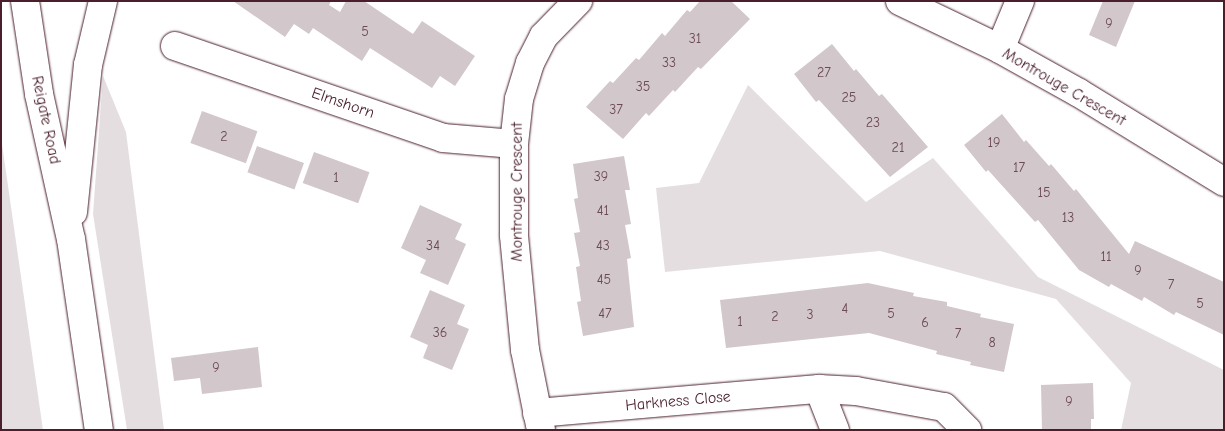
<!DOCTYPE html>
<html>
<head>
<meta charset="utf-8">
<style>
  body { margin:0 }
  #map { position:relative; width:1225px; height:431px; overflow:hidden; background:#fff; font-family:"Comic Neue",sans-serif }
  div>[style] { position:absolute }
  [style*='--x'] { left:calc(var(--x)*1px); top:calc(var(--y)*1px); width:calc(var(--w)*1px); rotate:calc(var(--a)*1deg) }
  .green>* { inset:0; background:#e5dee0 }
  .building>* { inset:0; background:#d2c7cb; transform-origin:0 0 }
  .roads { filter:drop-shadow(0 0 1px #4a1f2b) drop-shadow(0 0 1px #4a1f2b) }
  .street>* { height:28px; margin:-14px; padding:0 14px; transform-origin:14px; border-radius:14px; background:#fff }
  .highway>* { height:28px; margin:-14px; padding:0 14px; transform-origin:14px; border-radius:14px; background:#fff }
  span { translate:-50% -50%; white-space:nowrap; text-align:center; line-height:1.15; -webkit-text-stroke:4px #fff; paint-order:stroke }
  .number-label { font-size:14px; color:#6c4953 }
  .number-label span { -webkit-text-stroke-width:0 }
  .street-label { font-size:16px; color:#4a1f2b }
  .frame { position:absolute; inset:0; border:2px solid #4a1f2b; pointer-events:none }
</style>
</head>
<body>
<div id="map">
  <div class="green">
    <i style="clip-path:polygon(103px 76px,126px 132px,164px 430px,127px 430px,93px 214px)"></i>
    <i style="clip-path:polygon(748px 85px,866px 202px,933px 158px,1038px 277px,1224px 370px,1224px 430px,1121px 430px,1131px 383px,1056px 299px,880px 251px,665px 272px,656px 188px,699px 183px)"></i>
    <i style="clip-path:polygon(1px 137px,43px 430px,1px 430px)"></i>
  </div>
  <div class="building">
    <i style="clip-path:polygon(233px 1px,331px 1px,329px 5px,340px 12px,346px 1px,364px 1px,413px 34px,422px 21px,475px 56px,455px 86px,440px 76px,432px 88px,370px 48px,362px 61px,313px 28px,309px 34px,294px 24px,285px 37px)"></i>
    <i style="clip-path:polygon(700px 1px,731px 1px,750px 19px,701px 69px,698px 67px,675px 92px,673px 90px,649px 116px,646px 113px,623px 139px,586px 107px,610px 81px,613px 83px,636px 58px,639px 60px,662px 33px,665px 36px,687px 10px,690px 12px)"></i>
    <i style="clip-path:polygon(1103px 1px,1135px 1px,1116px 47px,1089px 35px)"></i>
    <i style="clip-path:polygon(832px 44px,854px 71px,856px 69px,879px 96px,882px 94px,928px 147px,890px 177px,819px 100px,816px 102px,794px 74px)"></i>
    <i style="left:202px;top:111px;width:59px;height:34px;rotate:20deg"></i>
    <i style="clip-path:polygon(1002px 114px,1024px 142px,1026px 140px,1049px 166px,1051px 164px,1074px 191px,1076px 189px,1129px 254px,1135px 241px,1224px 282px,1224px 335px,1176px 312px,1174px 315px,1144px 297px,1142px 301px,1111px 284px,1109px 287px,1079px 270px,1038px 220px,1035px 222px,988px 170px,986px 172px,964px 145px)"></i>
    <i style="left:257px;top:146px;width:50px;height:28px;rotate:20deg"></i>
    <i style="left:314px;top:152px;width:59px;height:33px;rotate:20deg"></i>
    <i style="clip-path:polygon(624px 156px,630px 190px,625px 190px,631px 224px,625px 225px,631px 258px,627px 259px,634px 327px,583px 336px,577px 302px,581px 301px,576px 267px,580px 266px,574px 233px,580px 232px,574px 199px,578px 198px,573px 164px)"></i>
    <i style="clip-path:polygon(420px 205px,462px 224px,455px 239px,466px 244px,448px 285px,420px 273px,426px 260px,401px 248px)"></i>
    <i style="clip-path:polygon(868px 283px,914px 293px,913px 296px,947px 302px,947px 306px,981px 314px,980px 317px,1014px 324px,1004px 372px,970px 365px,971px 362px,936px 354px,937px 351px,869px 333px,726px 348px,720px 300px)"></i>
    <i style="clip-path:polygon(430px 290px,465px 305px,457px 324px,469px 329px,452px 370px,423px 358px,428px 345px,410px 337px)"></i>
    <i style="clip-path:polygon(258px 347px,262px 387px,202px 394px,200px 378px,174px 381px,171px 358px)"></i>
    <i style="clip-path:polygon(1093px 383px,1094px 419px,1091px 419px,1091px 430px,1042px 430px,1041px 385px)"></i>
  </div>
  <div class="roads">
    <div class="street">
      <i style="--x:900;--y:1;--w:111;--a:25.6"></i>
      <i style="--x:1000;--y:49;--w:90;--a:29.1"></i>
      <i style="--x:1079;--y:93;--w:170;--a:31.5"></i>
      <i style="--x:175;--y:46;--w:283;--a:18.9"></i>
      <i style="--x:443;--y:138;--w:71;--a:4.8"></i>
      <i style="--x:1000;--y:49;--w:52;--a:-67.4"></i>
      <i style="--x:819;--y:389;--w:44;--a:68.7"></i>
      <i style="--x:537;--y:413;--w:283;--a:-4.9"></i>
      <i style="--x:819;--y:389;--w:37;--a:3"></i>
      <i style="--x:856;--y:391;--w:89;--a:10.3"></i>
      <i style="--x:944;--y:407;--w:33;--a:45"></i>
      <i style="--x:541;--y:430;--w:82;--a:-101.3"></i>
      <i style="--x:525;--y:350;--w:116;--a:-95.5"></i>
      <i style="--x:514;--y:235;--w:91;--a:-90"></i>
      <i style="--x:514;--y:144;--w:45;--a:-83.7"></i>
      <i style="--x:519;--y:99;--w:38;--a:-73"></i>
      <i style="--x:530;--y:63;--w:30;--a:-63"></i>
      <i style="--x:544;--y:36;--w:49;--a:-45.8"></i>
    </div>
    <div class="highway">
      <i style="--x:25;--y:1;--w:94;--a:81.4"></i>
      <i style="--x:39;--y:94;--w:148;--a:77.6"></i>
      <i style="--x:71;--y:239;--w:193;--a:81.7"></i>
      <i style="--x:73;--y:212;--w:148;--a:-84.2"></i>
      <i style="--x:88;--y:65;--w:66;--a:-76.8"></i>
    </div>
  </div>
  <div class="number-label">
    <span style="left:1109px;top:24px">9</span>
    <span style="left:365px;top:32px">5</span>
    <span style="left:695px;top:39px">31</span>
    <span style="left:669px;top:63px">33</span>
    <span style="left:824px;top:73px">27</span>
    <span style="left:643px;top:87px">35</span>
    <span style="left:849px;top:98px">25</span>
    <span style="left:616px;top:110px">37</span>
    <span style="left:873px;top:123px">23</span>
    <span style="left:224px;top:137px">2</span>
    <span style="left:994px;top:143px">19</span>
    <span style="left:898px;top:148px">21</span>
    <span style="left:1019px;top:168px">17</span>
    <span style="left:601px;top:177px">39</span>
    <span style="left:336px;top:178px">1</span>
    <span style="left:1044px;top:193px">15</span>
    <span style="left:603px;top:211px">41</span>
    <span style="left:1068px;top:218px">13</span>
    <span style="left:433px;top:246px">34</span>
    <span style="left:603px;top:246px">43</span>
    <span style="left:1106px;top:257px">11</span>
    <span style="left:1138px;top:271px">9</span>
    <span style="left:604px;top:280px">45</span>
    <span style="left:1171px;top:285px">7</span>
    <span style="left:1200px;top:304px">5</span>
    <span style="left:845px;top:309px">4</span>
    <span style="left:605px;top:314px">47</span>
    <span style="left:891px;top:314px">5</span>
    <span style="left:810px;top:315px">3</span>
    <span style="left:775px;top:317px">2</span>
    <span style="left:740px;top:322px">1</span>
    <span style="left:925px;top:323px">6</span>
    <span style="left:440px;top:333px">36</span>
    <span style="left:958px;top:334px">7</span>
    <span style="left:992px;top:343px">8</span>
    <span style="left:216px;top:368px">9</span>
    <span style="left:1069px;top:402px">9</span>
  </div>
  <div class="street-label">
    <span style="left:1064px;top:87px;rotate:30deg">Montrouge Crescent</span>
    <span style="left:343px;top:103px;rotate:19deg">Elmshorn</span>
    <span style="left:46px;top:120px;rotate:78deg">Reigate Road</span>
    <span style="left:517px;top:192px;rotate:-90deg">Montrouge Crescent</span>
    <span style="left:678px;top:401px;rotate:-5deg">Harkness Close</span>
  </div>
  <div class="frame"></div>
</div>
</body>
</html>
